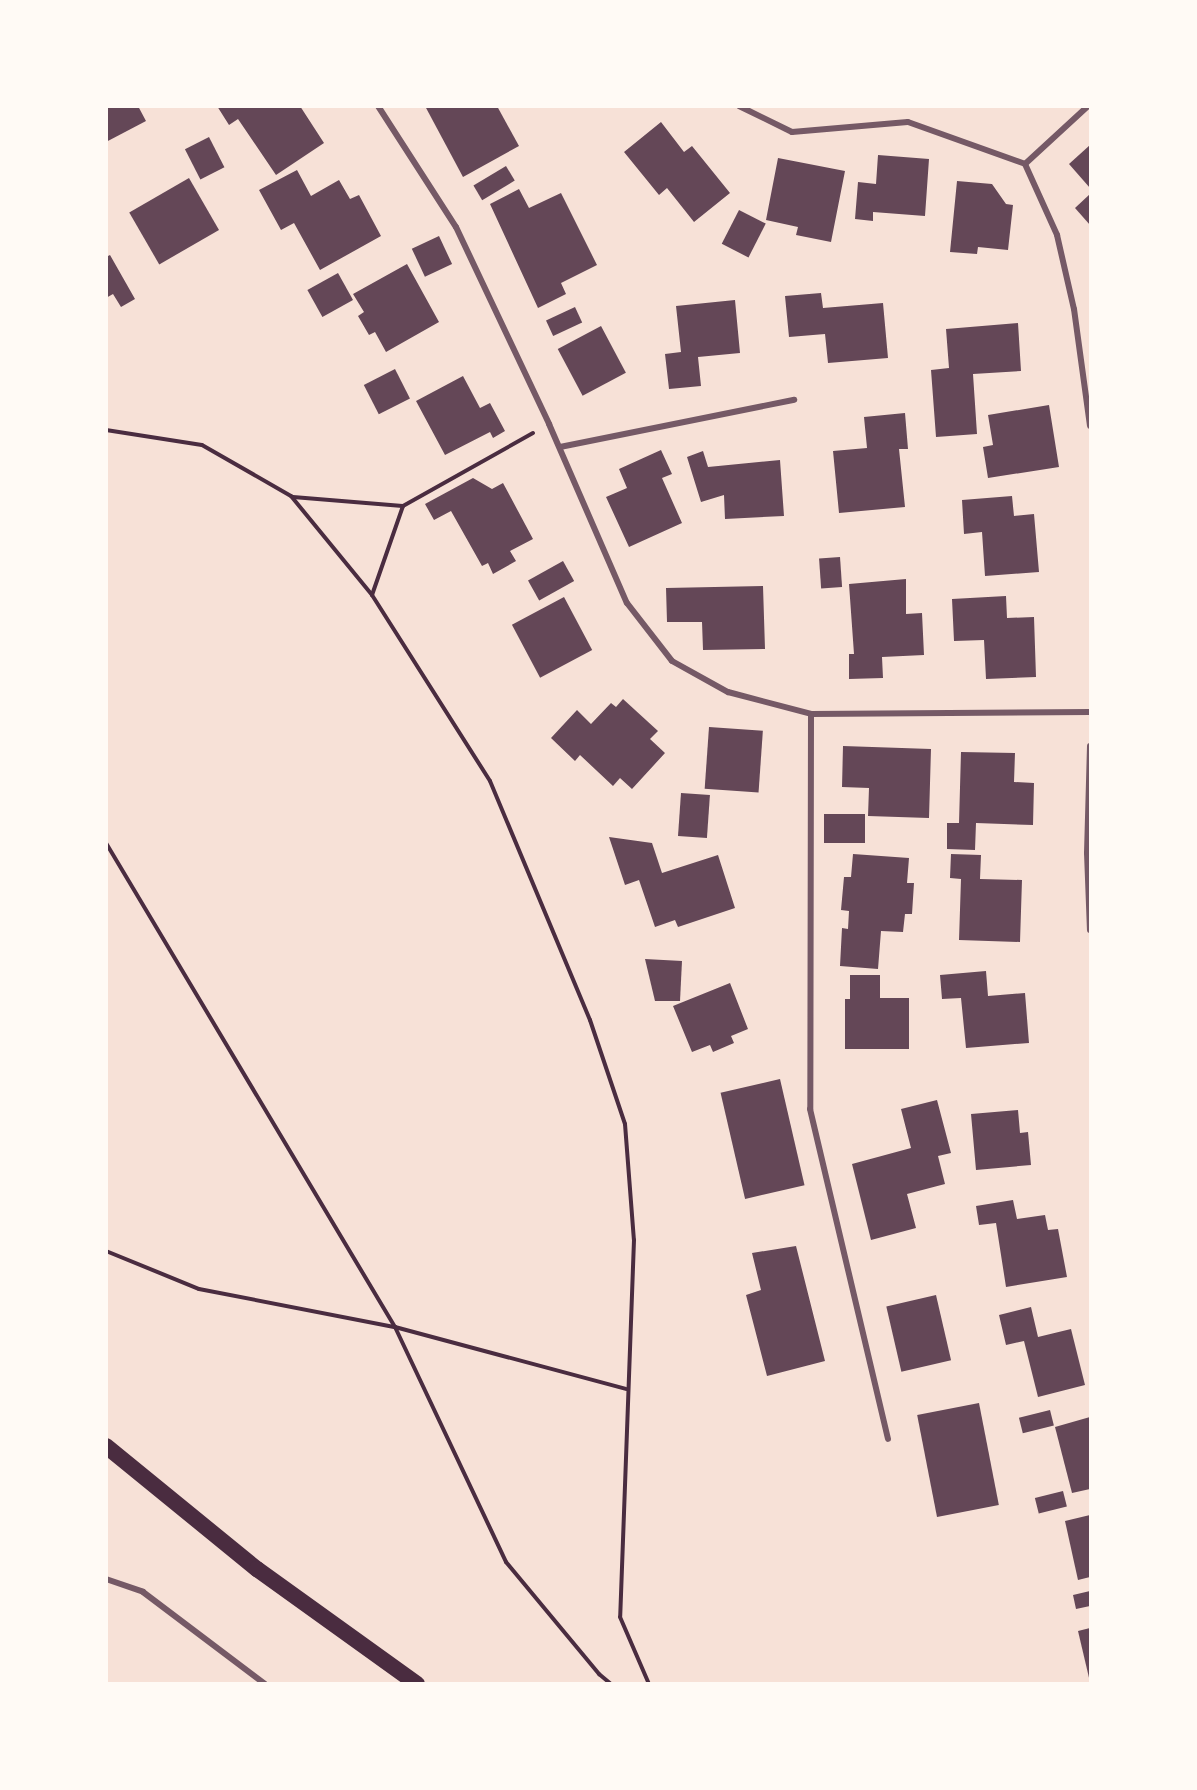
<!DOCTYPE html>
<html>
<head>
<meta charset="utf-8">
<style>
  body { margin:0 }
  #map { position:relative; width:1197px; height:1790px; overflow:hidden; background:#f7e1d7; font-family:Figtree,sans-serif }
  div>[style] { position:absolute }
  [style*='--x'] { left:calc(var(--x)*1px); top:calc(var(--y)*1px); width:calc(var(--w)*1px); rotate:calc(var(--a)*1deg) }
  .building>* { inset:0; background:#644757; transform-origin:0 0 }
  .path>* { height:4px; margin:-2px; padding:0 2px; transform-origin:2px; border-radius:2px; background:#4a2c40 }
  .minor>* { height:6px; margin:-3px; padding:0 3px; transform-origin:3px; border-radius:3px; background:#755966 }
  .trunk>* { height:16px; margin:-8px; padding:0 8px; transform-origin:8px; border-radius:8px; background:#4a2c40 }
  span { translate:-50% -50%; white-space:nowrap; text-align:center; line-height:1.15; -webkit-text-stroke:6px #fffaf5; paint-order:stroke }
  .frame { position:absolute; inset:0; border:108px solid #fffaf5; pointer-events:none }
</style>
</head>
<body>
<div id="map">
  <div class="building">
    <i style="clip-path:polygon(106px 106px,138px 106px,146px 121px,106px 142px)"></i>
    <i style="clip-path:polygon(217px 106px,300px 106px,324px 143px,276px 175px,238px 119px,229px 125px)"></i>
    <i style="clip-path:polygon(425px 106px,497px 106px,519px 146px,463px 177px)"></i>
    <i style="clip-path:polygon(661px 122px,684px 152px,692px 146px,730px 193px,694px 222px,667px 188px,659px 195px,624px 152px)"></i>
    <i style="left:209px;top:137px;width:34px;height:27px;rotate:63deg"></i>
    <i style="clip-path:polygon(1090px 145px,1090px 188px,1069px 164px)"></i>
    <i style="clip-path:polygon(878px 155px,929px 159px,925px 216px,873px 212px,873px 221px,855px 219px,858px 182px,876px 184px)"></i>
    <i style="clip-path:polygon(778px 158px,845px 171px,831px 242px,796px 235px,798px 227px,766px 220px)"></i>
    <i style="left:506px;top:166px;width:17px;height:38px;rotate:59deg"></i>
    <i style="clip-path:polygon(297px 170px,311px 196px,339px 180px,350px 199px,359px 195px,381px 236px,320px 270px,294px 223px,281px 230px,259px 190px)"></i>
    <i style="left:189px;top:178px;width:60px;height:69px;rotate:60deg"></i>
    <i style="clip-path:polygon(957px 181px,992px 184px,1006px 204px,1013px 205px,1008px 250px,978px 247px,977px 254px,950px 252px)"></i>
    <i style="clip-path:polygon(519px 189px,529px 208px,561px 193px,597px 265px,561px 283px,566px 294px,538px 308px,490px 204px)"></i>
    <i style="clip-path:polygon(1090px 194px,1090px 225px,1075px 208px)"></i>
    <i style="left:739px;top:210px;width:30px;height:38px;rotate:27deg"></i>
    <i style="left:439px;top:236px;width:31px;height:30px;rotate:65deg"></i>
    <i style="clip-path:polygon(110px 255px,135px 299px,121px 307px,113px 294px,106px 298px,106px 257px)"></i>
    <i style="clip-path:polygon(407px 264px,439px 322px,386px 352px,375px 332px,369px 335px,358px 316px,364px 312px,353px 294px)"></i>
    <i style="left:338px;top:273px;width:31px;height:35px;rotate:61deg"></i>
    <i style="clip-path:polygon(821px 293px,823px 308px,883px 303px,888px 358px,828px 363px,825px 334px,789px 337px,785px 296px)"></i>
    <i style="clip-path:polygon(735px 300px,740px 353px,698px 357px,701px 386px,669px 389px,665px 354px,681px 352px,676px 306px)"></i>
    <i style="left:575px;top:307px;width:17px;height:32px;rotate:65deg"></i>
    <i style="clip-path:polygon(1018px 323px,1021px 371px,973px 374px,977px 434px,936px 437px,931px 370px,949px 368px,946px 329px)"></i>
    <i style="left:601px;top:326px;width:53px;height:49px;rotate:62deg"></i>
    <i style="left:395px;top:369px;width:33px;height:35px;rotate:63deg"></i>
    <i style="clip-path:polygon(463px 376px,480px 408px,490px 403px,505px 431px,493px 438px,490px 432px,445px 455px,416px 401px)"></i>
    <i style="clip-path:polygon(1049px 405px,1059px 467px,988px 478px,983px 447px,993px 445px,988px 415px)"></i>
    <i style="clip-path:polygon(905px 413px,908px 449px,899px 449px,905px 507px,839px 513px,833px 451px,867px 448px,864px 417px)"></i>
    <i style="clip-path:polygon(661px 450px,672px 474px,662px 478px,682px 523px,629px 547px,606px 497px,627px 488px,619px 469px)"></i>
    <i style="clip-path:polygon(703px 451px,708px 467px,780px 460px,784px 516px,725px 519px,724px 495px,701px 502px,687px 457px)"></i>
    <i style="clip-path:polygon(473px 478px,492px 489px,503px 483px,533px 539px,510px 551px,516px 561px,493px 574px,488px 563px,482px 566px,451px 511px,434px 520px,425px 504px)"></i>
    <i style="clip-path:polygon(1012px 496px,1014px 516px,1034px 514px,1039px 572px,985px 576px,982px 532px,964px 534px,962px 500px)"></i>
    <i style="left:840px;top:557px;width:30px;height:21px;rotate:86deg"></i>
    <i style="left:563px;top:561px;width:23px;height:40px;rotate:61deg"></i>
    <i style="clip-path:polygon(906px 579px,906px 614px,922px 613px,924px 655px,882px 657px,883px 678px,849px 679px,849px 654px,854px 654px,849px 584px)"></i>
    <i style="clip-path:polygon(763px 586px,765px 649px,703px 650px,702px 622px,667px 622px,666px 588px)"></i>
    <i style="clip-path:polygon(1006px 596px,1007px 618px,1034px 617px,1036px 677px,986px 679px,984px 640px,954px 641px,952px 599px)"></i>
    <i style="left:564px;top:597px;width:60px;height:59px;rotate:62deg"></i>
    <i style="clip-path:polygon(623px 699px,658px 731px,650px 739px,665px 753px,632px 789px,620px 778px,613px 786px,580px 755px,575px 761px,551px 738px,577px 710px,591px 724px,611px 703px,616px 707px)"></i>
    <i style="left:709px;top:727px;width:54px;height:62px;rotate:4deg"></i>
    <i style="clip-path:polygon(843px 746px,931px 749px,929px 818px,868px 816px,869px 788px,842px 787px)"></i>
    <i style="clip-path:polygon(961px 752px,1015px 753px,1014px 782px,1034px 783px,1033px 825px,976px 823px,975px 850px,947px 849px,947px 823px,959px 823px)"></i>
    <i style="left:681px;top:793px;width:29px;height:43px;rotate:4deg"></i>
    <i style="left:824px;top:814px;width:41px;height:29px"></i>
    <i style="clip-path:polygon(609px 837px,652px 843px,662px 873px,718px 855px,735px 908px,678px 927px,675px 920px,655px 927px,639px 880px,625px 885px)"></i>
    <i style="clip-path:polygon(853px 854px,909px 858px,907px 883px,914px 883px,912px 914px,905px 914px,903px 932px,881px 931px,878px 969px,840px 966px,842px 928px,848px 929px,849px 911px,841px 910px,844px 877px,851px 877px)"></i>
    <i style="clip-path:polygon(951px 854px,981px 855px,980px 879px,1022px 880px,1020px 942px,959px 940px,961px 879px,950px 878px)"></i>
    <i style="clip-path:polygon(645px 959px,682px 961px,680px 1001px,655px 1001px)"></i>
    <i style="clip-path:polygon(986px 971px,988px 996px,1025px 993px,1029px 1043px,966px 1048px,961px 998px,942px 999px,940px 975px)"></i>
    <i style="clip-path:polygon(850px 975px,880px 975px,880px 998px,909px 998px,909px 1049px,845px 1049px,845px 999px,850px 999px)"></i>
    <i style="clip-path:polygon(730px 983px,748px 1029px,731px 1036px,734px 1043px,713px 1052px,710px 1045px,692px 1052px,673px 1006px)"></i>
    <i style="left:780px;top:1079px;width:109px;height:61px;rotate:77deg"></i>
    <i style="clip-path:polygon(937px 1100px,951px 1153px,938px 1156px,945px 1184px,907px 1194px,916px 1228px,871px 1240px,852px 1164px,911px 1148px,901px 1109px)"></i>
    <i style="clip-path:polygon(1018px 1110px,1020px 1133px,1028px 1132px,1031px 1165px,976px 1170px,971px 1114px)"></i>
    <i style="clip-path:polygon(1013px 1200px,1017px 1219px,1045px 1215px,1048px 1230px,1058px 1229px,1067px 1277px,1006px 1287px,996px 1223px,979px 1225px,976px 1206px)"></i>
    <i style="clip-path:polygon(796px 1246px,825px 1361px,767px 1376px,746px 1295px,761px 1290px,752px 1253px)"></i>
    <i style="left:936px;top:1295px;width:67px;height:51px;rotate:77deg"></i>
    <i style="clip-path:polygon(1031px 1307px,1038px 1337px,1071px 1329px,1085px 1385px,1038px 1397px,1024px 1341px,1006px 1345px,999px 1315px)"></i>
    <i style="left:979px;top:1403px;width:104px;height:63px;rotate:79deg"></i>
    <i style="left:1050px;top:1410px;width:16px;height:32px;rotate:76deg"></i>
    <i style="clip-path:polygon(1090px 1417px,1090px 1489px,1072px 1493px,1055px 1427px)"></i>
    <i style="left:1063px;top:1491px;width:16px;height:29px;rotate:76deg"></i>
    <i style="clip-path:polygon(1090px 1515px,1090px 1577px,1078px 1580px,1065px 1521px)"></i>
    <i style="clip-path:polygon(1090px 1591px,1090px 1606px,1076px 1609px,1073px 1595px)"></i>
    <i style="clip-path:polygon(1090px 1628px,1090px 1682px,1078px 1631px)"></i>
  </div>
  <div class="path">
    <i style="--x:106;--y:430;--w:97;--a:8.9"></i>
    <i style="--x:202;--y:445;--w:103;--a:29.8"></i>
    <i style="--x:291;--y:496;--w:128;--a:50.7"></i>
    <i style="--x:372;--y:595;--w:220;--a:57.6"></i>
    <i style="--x:490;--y:781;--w:259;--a:67.3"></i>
    <i style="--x:590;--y:1020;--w:110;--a:71.4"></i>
    <i style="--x:625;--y:1124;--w:116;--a:85.6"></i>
    <i style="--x:634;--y:1240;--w:377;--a:92.1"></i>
    <i style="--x:620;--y:1617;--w:73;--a:66.6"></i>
    <i style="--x:293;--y:497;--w:110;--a:4.7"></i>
    <i style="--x:403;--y:506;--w:149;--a:-29.3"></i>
    <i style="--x:372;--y:595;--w:94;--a:-70.8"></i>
    <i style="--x:106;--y:843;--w:564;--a:59.16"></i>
    <i style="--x:395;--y:1327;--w:260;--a:64.7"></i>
    <i style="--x:506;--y:1562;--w:146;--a:50.3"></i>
    <i style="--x:599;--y:1674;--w:16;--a:40"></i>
    <i style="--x:106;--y:1251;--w:100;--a:22.2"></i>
    <i style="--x:199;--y:1289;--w:200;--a:11"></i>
    <i style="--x:395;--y:1327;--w:239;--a:15"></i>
  </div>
  <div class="minor">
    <i style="--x:378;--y:106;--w:144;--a:57.2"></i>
    <i style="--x:456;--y:227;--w:218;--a:64.7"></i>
    <i style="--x:549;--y:424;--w:195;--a:66.5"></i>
    <i style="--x:627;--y:603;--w:73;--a:52.2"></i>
    <i style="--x:672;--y:661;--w:64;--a:29"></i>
    <i style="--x:728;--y:692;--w:86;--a:14.8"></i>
    <i style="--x:811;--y:714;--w:279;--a:-0.4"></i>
    <i style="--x:739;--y:106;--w:59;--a:26.1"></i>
    <i style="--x:792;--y:132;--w:116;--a:-4.9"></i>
    <i style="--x:908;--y:122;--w:124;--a:19.7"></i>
    <i style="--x:1025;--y:164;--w:78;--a:65.7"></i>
    <i style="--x:1057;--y:235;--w:76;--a:77.1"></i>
    <i style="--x:1074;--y:309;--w:118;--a:82.2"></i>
    <i style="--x:1025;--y:164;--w:86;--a:-42.6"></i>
    <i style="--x:560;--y:447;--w:239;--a:-11.4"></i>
    <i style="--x:811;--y:714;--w:395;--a:90.1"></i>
    <i style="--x:810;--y:1109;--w:339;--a:76.7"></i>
    <i style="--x:1090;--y:746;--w:107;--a:91.6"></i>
    <i style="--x:1087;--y:853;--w:77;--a:87.8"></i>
    <i style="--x:106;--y:1579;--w:39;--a:19"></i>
    <i style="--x:143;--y:1592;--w:153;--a:37"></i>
  </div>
  <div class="trunk">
    <i style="--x:106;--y:1446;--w:195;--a:39.2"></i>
    <i style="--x:257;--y:1569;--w:197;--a:35.7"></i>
  </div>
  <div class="frame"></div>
</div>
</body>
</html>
